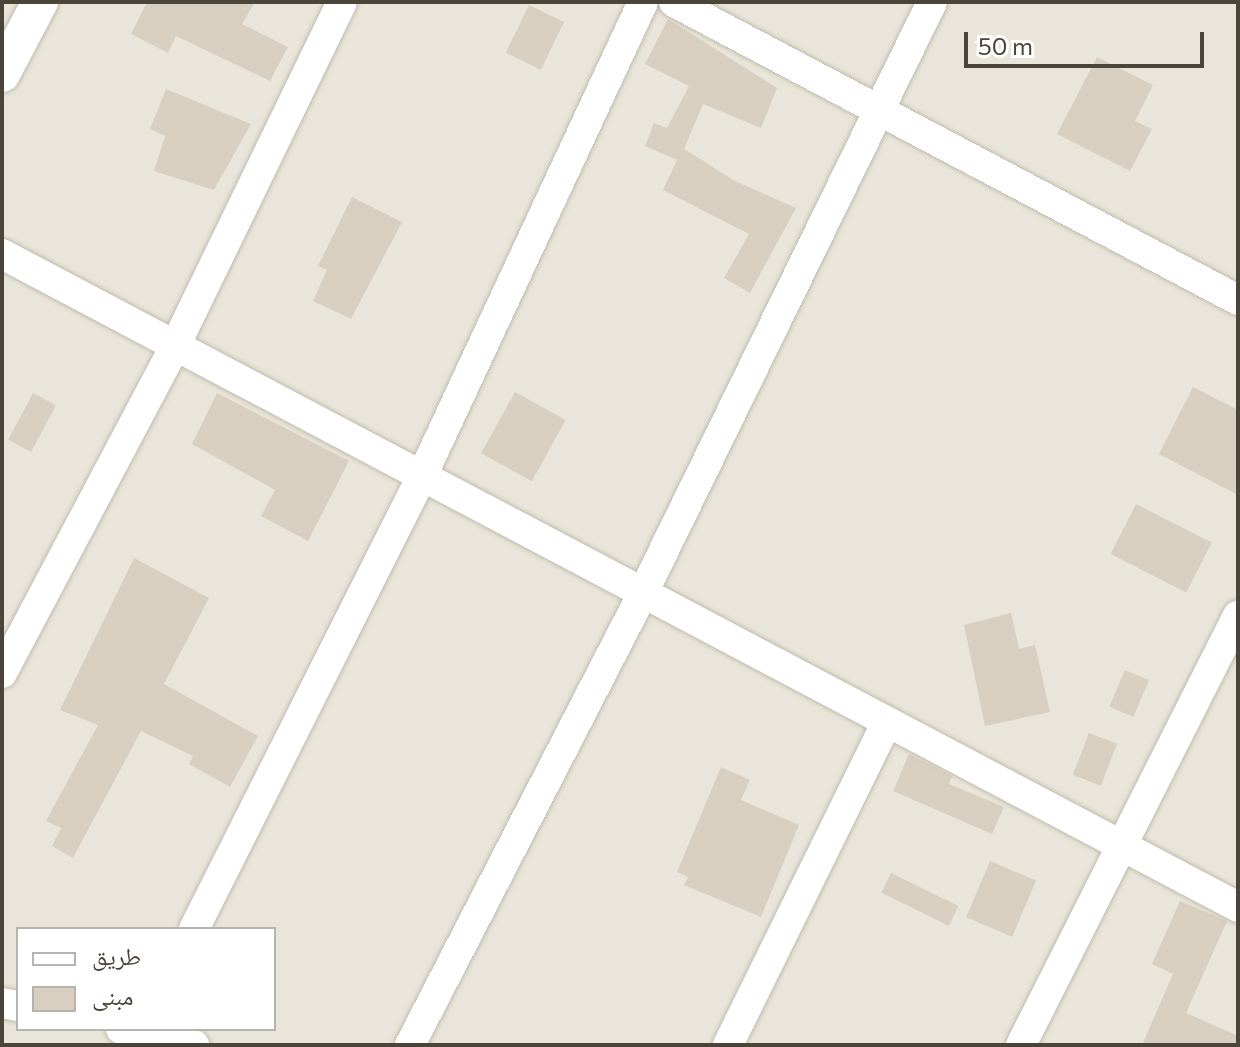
<!DOCTYPE html>
<html>
<head>
<meta charset="utf-8">
<style>
  body { margin:0 }
  #map { position:relative; width:1240px; height:1047px; overflow:hidden; background:#f6f3ec; font-family:Commissioner,"Noto Naskh Arabic",sans-serif }
  div>[style] { position:absolute }
  [style*='--x'] { left:calc(var(--x)*1px); top:calc(var(--y)*1px); width:calc(var(--w)*1px); rotate:calc(var(--a)*1deg) }
  .residential>* { inset:0; background:#eae5da }
  .building>* { inset:0; background:#d8cfc1; transform-origin:0 0 }
  .roads { filter:drop-shadow(0 0 2px #c2bbae) drop-shadow(0 0 2px #c2bbae) }
  .minor>* { height:30px; margin:-15px; padding:0 15px; transform-origin:15px; border-radius:15px; background:#fff }
  .tertiary>* { height:36px; margin:-18px; padding:0 18px; transform-origin:18px; border-radius:18px; background:#fff }
  span { translate:-50% -50%; white-space:nowrap; text-align:center; line-height:1.15; -webkit-text-stroke:6px #fff; paint-order:stroke }
  .frame { position:absolute; inset:0; border:4px solid #4b4439; pointer-events:none }
  .legend { position:absolute; left:16px; top:927px; width:260px; height:104px; box-sizing:border-box; background:#fff; border:2px solid #b7b4b0; margin:0; padding:10px 14px; list-style:none; font-size:24px; color:#4b4439 }
  .legend li { display:flex; align-items:center; gap:16px; height:40px }
  .legend b { width:40px; border:2px solid #b7b4b0 }
  .scale { position:absolute; left:964px; top:32px; width:240px; height:36px; box-sizing:border-box; border:4px solid #4b4439; border-top:0; padding-left:10px; font-size:24px; line-height:28px; white-space:nowrap; color:#4b4439; -webkit-text-stroke:6px #fff; paint-order:stroke }
</style>
</head>
<body>
<div id="map">
  <div class="residential">
    <i style="clip-path:polygon(evenodd,2px 2px,1238px 2px,1238px 1045px,2px 1045px,2px 2px,18px 929px,274px 929px,274px 1029px,18px 1029px,18px 929px)"></i>
  </div>
  <div class="building">
    <i style="clip-path:polygon(147px 2px,255px 2px,242px 24px,288px 47px,270px 81px,176px 36px,168px 53px,131px 34px)"></i>
    <i style="left:529px;top:5px;width:39px;height:53px;rotate:26deg"></i>
    <i style="clip-path:polygon(668px 19px,777px 88px,761px 128px,703px 104px,684px 149px,735px 181px,796px 208px,750px 293px,724px 278px,749px 234px,663px 190px,677px 160px,645px 146px,654px 123px,667px 128px,689px 86px,645px 64px)"></i>
    <i style="clip-path:polygon(1097px 57px,1153px 85px,1135px 121px,1152px 129px,1130px 171px,1057px 134px)"></i>
    <i style="clip-path:polygon(166px 89px,251px 124px,214px 190px,154px 171px,165px 136px,150px 129px)"></i>
    <i style="clip-path:polygon(352px 197px,402px 222px,351px 319px,313px 301px,327px 270px,318px 266px)"></i>
    <i style="clip-path:polygon(1193px 387px,1238px 410px,1238px 495px,1159px 454px)"></i>
    <i style="left:515px;top:392px;width:58px;height:70px;rotate:29deg"></i>
    <i style="left:33px;top:393px;width:26px;height:53px;rotate:28deg"></i>
    <i style="clip-path:polygon(217px 393px,349px 461px,308px 541px,261px 516px,275px 490px,192px 444px)"></i>
    <i style="left:1136px;top:504px;width:85px;height:56px;rotate:27deg"></i>
    <i style="clip-path:polygon(134px 558px,209px 598px,164px 684px,258px 736px,230px 787px,189px 764px,193px 756px,141px 731px,73px 858px,52px 846px,61px 828px,46px 821px,98px 725px,60px 710px)"></i>
    <i style="clip-path:polygon(1011px 613px,1019px 649px,1035px 645px,1050px 712px,985px 726px,964px 625px)"></i>
    <i style="left:1125px;top:670px;width:26px;height:40px;rotate:23deg"></i>
    <i style="left:1089px;top:733px;width:30px;height:45px;rotate:21deg"></i>
    <i style="clip-path:polygon(909px 754px,952px 776px,949px 784px,1004px 807px,992px 834px,893px 791px)"></i>
    <i style="clip-path:polygon(721px 767px,750px 780px,741px 800px,799px 825px,761px 917px,684px 885px,688px 877px,677px 872px)"></i>
    <i style="left:990px;top:861px;width:50px;height:61px;rotate:23deg"></i>
    <i style="left:891px;top:873px;width:75px;height:22px;rotate:26deg"></i>
    <i style="clip-path:polygon(1180px 901px,1227px 921px,1186px 1013px,1238px 1036px,1238px 1045px,1142px 1045px,1173px 974px,1152px 964px)"></i>
  </div>
  <div class="roads">
    <div class="minor">
      <i style="--x:674;--y:2;--w:638;--a:27.85"></i>
      <i style="--x:2;--y:254;--w:1398;--a:27.85"></i>
      <i style="--x:2;--y:673;--w:370;--a:-62.1"></i>
      <i style="--x:175;--y:346;--w:382;--a:-64.1"></i>
      <i style="--x:194;--y:929;--w:507;--a:-63.28"></i>
      <i style="--x:422;--y:476;--w:523;--a:-65"></i>
      <i style="--x:2;--y:1003;--w:16;--a:11"></i>
      <i style="--x:121;--y:1029;--w:75;--a:12.4"></i>
      <i style="--x:410;--y:1045;--w:509;--a:-62.73"></i>
      <i style="--x:643;--y:593;--w:658;--a:-63.94"></i>
      <i style="--x:728;--y:1045;--w:360;--a:-63.8"></i>
      <i style="--x:1021;--y:1045;--w:481;--a:-63.2"></i>
    </div>
    <div class="tertiary">
      <i style="--x:2;--y:74;--w:81;--a:-62.2"></i>
    </div>
  </div>
  <div class="frame"></div>
  <ul class="legend">
  <li><b style="height:10px;background:#fff"></b>طريق</li>
  <li><b style="height:22px;background:#d8cfc1"></b>مبنى</li>
  </ul>
  <div class="scale">50 m</div>
</div>
</body>
</html>
